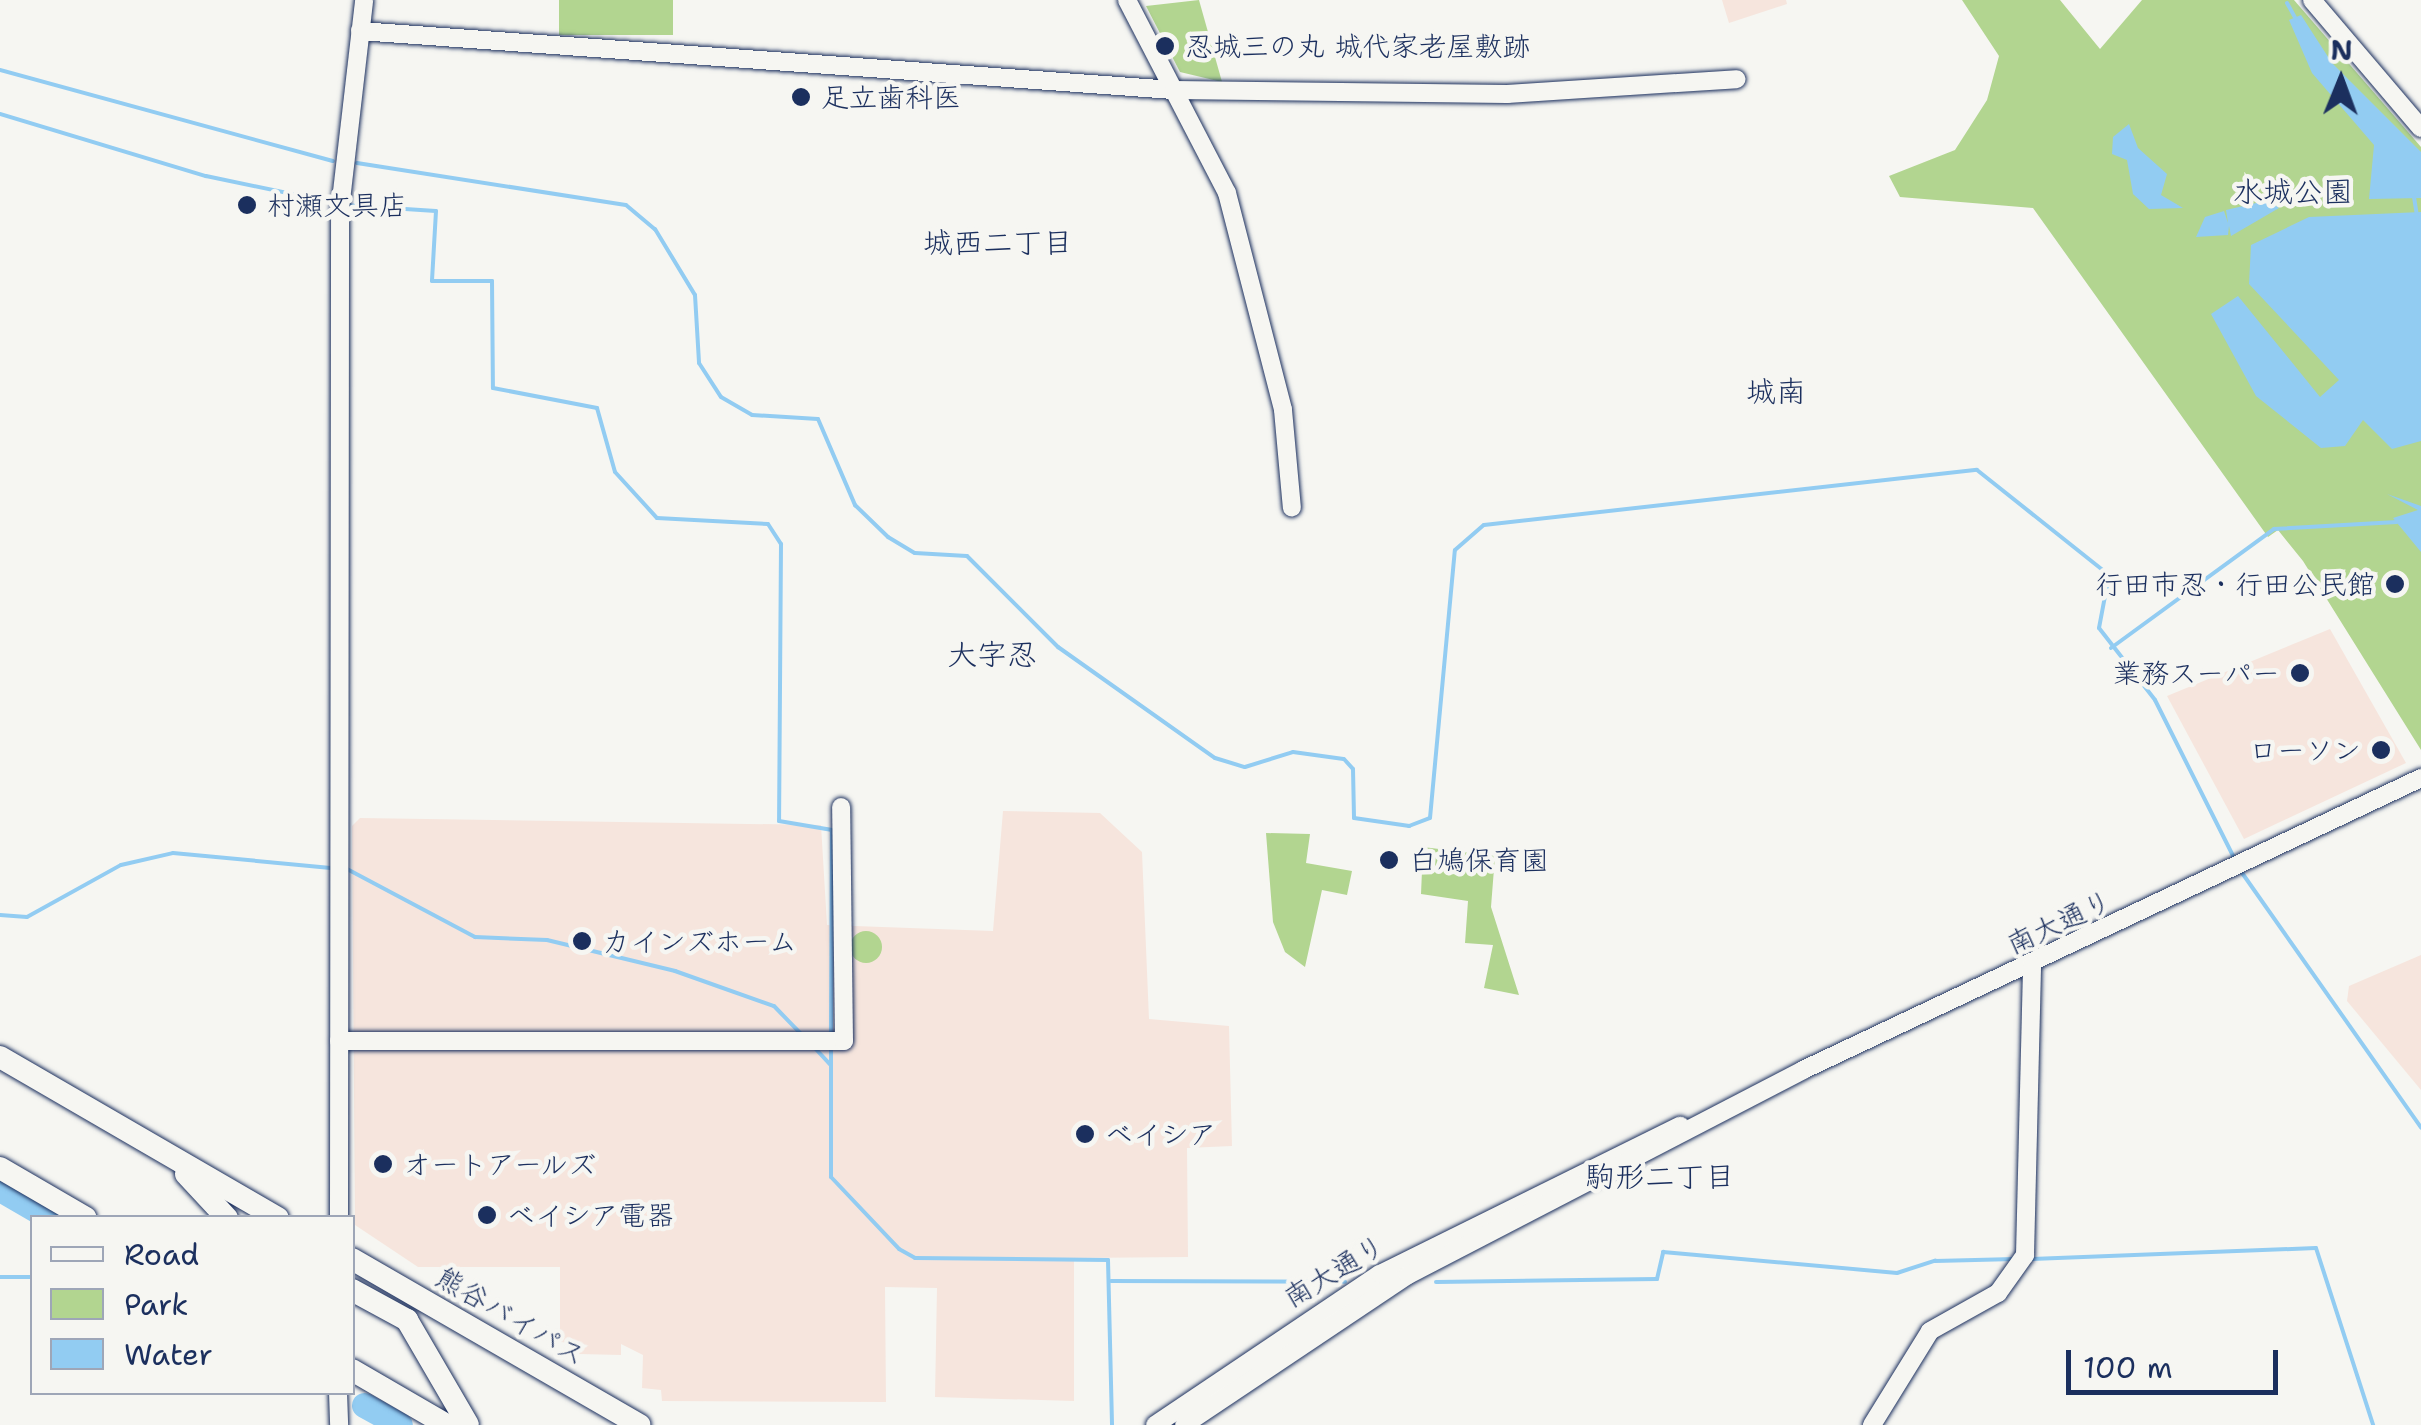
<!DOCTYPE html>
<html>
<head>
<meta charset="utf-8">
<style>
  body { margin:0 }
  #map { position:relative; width:2421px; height:1425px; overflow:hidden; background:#f6f6f2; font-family:"Shantell Sans","Klee One",sans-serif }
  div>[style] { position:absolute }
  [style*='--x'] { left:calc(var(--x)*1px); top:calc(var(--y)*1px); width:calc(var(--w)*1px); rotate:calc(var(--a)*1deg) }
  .built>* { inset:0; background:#f6e5dd }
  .green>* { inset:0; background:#b2d590; transform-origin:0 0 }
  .round { border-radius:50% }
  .water>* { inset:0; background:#92ccf2 }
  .stream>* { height:4px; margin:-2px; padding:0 2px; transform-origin:2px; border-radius:2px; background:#92ccf2 }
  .river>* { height:25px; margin:-12.5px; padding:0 12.5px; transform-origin:12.5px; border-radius:12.5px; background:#92ccf2 }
  .roads { filter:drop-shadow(0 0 2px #1b2f5e) drop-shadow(0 0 2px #1b2f5e) }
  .secondary>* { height:18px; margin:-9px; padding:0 9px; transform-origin:9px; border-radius:9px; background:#f6f6f2 }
  .highway>* { height:22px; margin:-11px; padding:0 11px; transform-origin:11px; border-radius:11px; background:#f6f6f2 }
  .dots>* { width:28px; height:28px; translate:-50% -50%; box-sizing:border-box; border:5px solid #f6f6f2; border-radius:50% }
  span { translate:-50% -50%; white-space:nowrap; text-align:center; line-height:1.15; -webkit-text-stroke:9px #f6f6f2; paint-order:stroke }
  .poi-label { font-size:28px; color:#1b2f5e }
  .left { translate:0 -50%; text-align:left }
  .right { translate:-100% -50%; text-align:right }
  .street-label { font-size:28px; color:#1b2f5e }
  .neighbourhood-label { font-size:30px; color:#1b2f5e }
  .legend { position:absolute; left:30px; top:1215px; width:325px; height:180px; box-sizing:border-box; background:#f6f6f2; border:2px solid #9ea6b7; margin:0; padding:12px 18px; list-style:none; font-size:30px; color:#1b2f5e }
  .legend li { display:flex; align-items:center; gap:20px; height:50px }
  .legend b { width:50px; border:2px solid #9ea6b7 }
  .north { position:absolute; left:2291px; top:30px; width:100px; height:100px; -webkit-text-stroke:8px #f6f6f2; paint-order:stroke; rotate:1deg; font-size:28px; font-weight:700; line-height:40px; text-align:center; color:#1b2f5e }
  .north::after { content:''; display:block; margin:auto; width:35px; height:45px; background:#1b2f5e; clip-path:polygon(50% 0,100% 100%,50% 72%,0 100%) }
  .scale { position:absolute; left:2066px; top:1350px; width:212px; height:45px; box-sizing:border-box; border:5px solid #1b2f5e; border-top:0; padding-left:12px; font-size:30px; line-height:35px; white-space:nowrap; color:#1b2f5e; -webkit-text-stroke:8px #f6f6f2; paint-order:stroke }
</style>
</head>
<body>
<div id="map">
  <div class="built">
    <i style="clip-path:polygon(1722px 0,1786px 0,1787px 4px,1729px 23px)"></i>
    <i style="clip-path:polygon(2330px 629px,2406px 763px,2244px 839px,2167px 696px)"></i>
    <i style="clip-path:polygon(1003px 811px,1100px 813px,1142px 852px,1149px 1019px,1229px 1026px,1232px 1146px,1187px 1148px,1188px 1257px,1074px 1258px,1074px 1401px,935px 1397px,937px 1288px,885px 1287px,886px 1402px,662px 1401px,661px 1390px,642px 1388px,643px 1355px,621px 1344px,621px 1355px,579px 1354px,579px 1343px,560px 1342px,560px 1267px,418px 1267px,355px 1225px,352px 826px,360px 818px,821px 825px,827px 925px,993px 931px)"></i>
    <i style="clip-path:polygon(2421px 955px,2421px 1090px,2347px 1001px,2349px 986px)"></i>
  </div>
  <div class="green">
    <i style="left:559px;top:0;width:114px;height:35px"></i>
    <i style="clip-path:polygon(1199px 0,1222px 82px,1180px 72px,1146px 6px)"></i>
    <i style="clip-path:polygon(1962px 0,2060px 0,2100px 49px,2142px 0,2294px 0,2421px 147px,2421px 750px,2303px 561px,2278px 530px,2268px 537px,2033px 208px,1900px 197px,1889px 176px,1955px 150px,1987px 100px,1999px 56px)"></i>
    <i style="clip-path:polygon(1266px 833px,1310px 834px,1306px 863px,1352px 871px,1347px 895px,1322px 890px,1305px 967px,1285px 952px,1273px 922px)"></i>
    <i style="clip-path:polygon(1423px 847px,1495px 856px,1491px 907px,1519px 995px,1484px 988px,1493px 945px,1465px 943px,1468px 901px,1421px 894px)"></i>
    <i class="round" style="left:850px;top:931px;width:32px;height:32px"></i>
  </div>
  <div class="water">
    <i style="clip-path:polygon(2301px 15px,2332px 63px,2421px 152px,2421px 198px,2369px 199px,2374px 145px,2312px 73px,2289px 20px)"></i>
    <i style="clip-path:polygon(2129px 124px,2138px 148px,2167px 174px,2161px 195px,2183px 208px,2149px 209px,2133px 194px,2127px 160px,2112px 154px,2113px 137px)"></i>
    <i style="clip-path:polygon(2269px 200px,2279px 208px,2231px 236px,2229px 226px,2228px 235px,2196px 237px,2205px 217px,2224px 211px,2228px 223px,2226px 210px)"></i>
    <i style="clip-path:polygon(2421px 212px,2421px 441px,2392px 449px,2363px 420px,2345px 446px,2321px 448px,2256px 396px,2211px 314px,2238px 296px,2320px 397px,2339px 380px,2249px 284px,2251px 245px,2309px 217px)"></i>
    <i style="clip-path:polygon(2387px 494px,2421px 506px,2421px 552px,2393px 518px,2418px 510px)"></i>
  </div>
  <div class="stream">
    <i style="--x:2287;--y:3;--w:21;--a:61"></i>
    <i style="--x:0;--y:70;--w:345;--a:15.3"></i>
    <i style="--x:0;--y:114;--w:215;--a:16.8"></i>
    <i style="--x:206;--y:176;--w:132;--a:11.8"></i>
    <i style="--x:357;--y:163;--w:272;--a:8.9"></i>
    <i style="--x:626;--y:205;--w:38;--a:40"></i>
    <i style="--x:655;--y:229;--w:77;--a:58.8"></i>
    <i style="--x:695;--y:295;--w:68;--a:86.6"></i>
    <i style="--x:699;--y:363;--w:40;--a:57.1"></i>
    <i style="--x:721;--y:397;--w:36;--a:30"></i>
    <i style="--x:752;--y:415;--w:66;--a:3.5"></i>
    <i style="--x:818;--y:419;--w:94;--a:66.7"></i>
    <i style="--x:855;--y:505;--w:46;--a:44.1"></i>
    <i style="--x:888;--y:537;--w:31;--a:31"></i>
    <i style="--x:915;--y:553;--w:52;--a:3.3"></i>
    <i style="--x:967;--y:556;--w:129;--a:45"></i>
    <i style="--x:1058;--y:647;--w:192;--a:35.3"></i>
    <i style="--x:1215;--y:758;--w:31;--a:17"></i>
    <i style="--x:1245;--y:767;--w:50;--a:-17.4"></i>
    <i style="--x:1293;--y:752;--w:51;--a:7.8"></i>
    <i style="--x:1344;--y:759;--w:13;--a:48"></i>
    <i style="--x:1353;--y:769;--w:49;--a:88.8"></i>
    <i style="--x:1354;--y:818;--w:56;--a:8.3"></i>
    <i style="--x:1409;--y:826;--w:22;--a:-21"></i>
    <i style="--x:1430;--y:818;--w:269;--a:-84.7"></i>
    <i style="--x:1455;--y:550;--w:38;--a:-41"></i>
    <i style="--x:1484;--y:525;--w:496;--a:-6.4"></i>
    <i style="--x:1977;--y:470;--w:169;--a:38.5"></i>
    <i style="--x:2109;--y:575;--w:54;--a:100.7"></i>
    <i style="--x:2099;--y:628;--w:91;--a:52.1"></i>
    <i style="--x:2155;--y:700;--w:177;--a:63.4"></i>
    <i style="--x:2414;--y:197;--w:20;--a:81"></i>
    <i style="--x:344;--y:205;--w:92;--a:3.7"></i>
    <i style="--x:436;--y:211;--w:70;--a:93.3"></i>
    <i style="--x:432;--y:281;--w:60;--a:0"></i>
    <i style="--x:492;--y:281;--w:107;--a:89.5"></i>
    <i style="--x:493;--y:388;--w:106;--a:10.9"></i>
    <i style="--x:597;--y:408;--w:66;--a:74.3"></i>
    <i style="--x:615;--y:472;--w:62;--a:47.6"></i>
    <i style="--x:657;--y:518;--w:111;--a:3.1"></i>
    <i style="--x:768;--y:524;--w:24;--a:57"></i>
    <i style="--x:781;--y:544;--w:277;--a:90.4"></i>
    <i style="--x:779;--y:821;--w:54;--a:9.6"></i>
    <i style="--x:832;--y:830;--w:204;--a:90.3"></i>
    <i style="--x:2111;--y:648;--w:202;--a:-36.1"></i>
    <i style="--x:2274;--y:529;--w:123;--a:-3.3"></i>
    <i style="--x:347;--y:869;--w:145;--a:28"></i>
    <i style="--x:475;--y:937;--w:72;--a:2.4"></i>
    <i style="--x:547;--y:940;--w:132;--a:13.6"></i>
    <i style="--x:675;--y:971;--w:105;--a:19.5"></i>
    <i style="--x:774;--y:1006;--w:42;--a:46"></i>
    <i style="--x:2240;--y:870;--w:315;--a:54.9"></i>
    <i style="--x:0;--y:915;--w:27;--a:4"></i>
    <i style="--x:27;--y:917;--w:107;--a:-29"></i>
    <i style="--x:121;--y:865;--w:53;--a:-13"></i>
    <i style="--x:173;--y:853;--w:161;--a:5.4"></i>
    <i style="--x:813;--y:1046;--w:25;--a:47"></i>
    <i style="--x:831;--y:1049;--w:128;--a:90"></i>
    <i style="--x:831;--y:1177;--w:99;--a:46.6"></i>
    <i style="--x:899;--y:1249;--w:18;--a:29"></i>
    <i style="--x:915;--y:1258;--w:193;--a:0.6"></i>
    <i style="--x:1108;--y:1260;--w:165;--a:88.6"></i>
    <i style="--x:2030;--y:1259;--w:286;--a:-2.2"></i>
    <i style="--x:2316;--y:1248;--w:186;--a:72.1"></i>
    <i style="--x:0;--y:1277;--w:32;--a:0"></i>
    <i style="--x:1111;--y:1281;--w:234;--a:0.2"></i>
    <i style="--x:1436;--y:1282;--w:221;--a:-0.8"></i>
    <i style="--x:1657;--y:1279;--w:28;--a:-77"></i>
    <i style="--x:1663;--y:1252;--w:235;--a:5.1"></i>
    <i style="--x:1897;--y:1273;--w:40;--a:-18"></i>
    <i style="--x:1935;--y:1261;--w:80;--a:-1.4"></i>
  </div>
  <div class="river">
    <i style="--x:0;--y:1189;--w:58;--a:30.1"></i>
    <i style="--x:364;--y:1405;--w:41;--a:29.1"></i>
  </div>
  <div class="roads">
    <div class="secondary">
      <i style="--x:1127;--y:0;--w:217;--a:62.6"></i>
      <i style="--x:1227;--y:193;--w:224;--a:75.5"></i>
      <i style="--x:1283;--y:410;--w:98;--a:84.8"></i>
      <i style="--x:2312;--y:0;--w:168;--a:49.6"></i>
      <i style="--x:360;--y:31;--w:816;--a:4.15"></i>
      <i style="--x:1174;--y:90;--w:333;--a:0.7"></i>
      <i style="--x:1507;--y:94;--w:230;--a:-3.7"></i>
      <i style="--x:339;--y:1041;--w:505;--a:0"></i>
      <i style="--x:844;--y:1041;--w:234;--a:-90.7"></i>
      <i style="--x:339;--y:1218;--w:1009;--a:-89.94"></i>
      <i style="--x:340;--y:209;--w:210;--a:-83.4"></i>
      <i style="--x:338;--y:1392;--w:33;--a:88"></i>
      <i style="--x:1155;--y:1425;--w:271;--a:-33.9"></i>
      <i style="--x:1380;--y:1274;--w:335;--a:-26.3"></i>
      <i style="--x:1184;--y:1425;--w:270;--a:-33.8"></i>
      <i style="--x:1408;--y:1275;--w:445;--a:-27.4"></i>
      <i style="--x:1803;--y:1070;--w:684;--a:-25.29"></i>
      <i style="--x:1872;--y:1425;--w:110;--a:-58.3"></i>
      <i style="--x:1930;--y:1331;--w:78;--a:-29.2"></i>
      <i style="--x:1998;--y:1293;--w:47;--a:-54.6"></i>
      <i style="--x:2025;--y:1255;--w:290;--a:-88.6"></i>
    </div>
    <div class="highway">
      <i style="--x:0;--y:1057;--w:321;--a:30.1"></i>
      <i style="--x:0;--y:1168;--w:99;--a:30.2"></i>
      <i style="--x:186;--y:1174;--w:60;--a:47"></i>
      <i style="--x:352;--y:1259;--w:332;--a:30"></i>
      <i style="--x:352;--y:1290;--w:63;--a:28.6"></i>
      <i style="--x:407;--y:1320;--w:121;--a:59.8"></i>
      <i style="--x:352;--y:1370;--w:110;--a:30.1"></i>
    </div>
  </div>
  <div class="dots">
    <i style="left:1165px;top:46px;background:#1b2f5e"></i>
    <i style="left:801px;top:97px;background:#1b2f5e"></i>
    <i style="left:247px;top:205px;background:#1b2f5e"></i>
    <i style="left:2395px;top:584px;background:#1b2f5e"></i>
    <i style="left:2300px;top:673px;background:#1b2f5e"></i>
    <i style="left:2381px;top:750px;background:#1b2f5e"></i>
    <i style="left:1389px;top:860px;background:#1b2f5e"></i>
    <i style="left:582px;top:941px;background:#1b2f5e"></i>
    <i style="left:1085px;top:1134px;background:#1b2f5e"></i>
    <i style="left:383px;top:1164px;background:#1b2f5e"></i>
    <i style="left:487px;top:1215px;background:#1b2f5e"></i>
  </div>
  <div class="poi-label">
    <span class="left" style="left:1185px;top:46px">忍城三の丸 城代家老屋敷跡</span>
    <span class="left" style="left:821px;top:97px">足立歯科医</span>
    <span class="left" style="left:267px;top:205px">村瀬文具店</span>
    <span class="right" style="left:2375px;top:584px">行田市忍・行田公民館</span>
    <span class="right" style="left:2280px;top:673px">業務スーパー</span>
    <span class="right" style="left:2361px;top:750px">ローソン</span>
    <span class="left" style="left:1409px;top:860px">白鳩保育園</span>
    <span class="left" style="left:602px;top:941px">カインズホーム</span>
    <span class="left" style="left:1105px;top:1134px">ベイシア</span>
    <span class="left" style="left:403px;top:1164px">オートアールズ</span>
    <span class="left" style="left:507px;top:1215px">ベイシア電器</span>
  </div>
  <div class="street-label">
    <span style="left:2059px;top:922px;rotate:-25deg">南大通り</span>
    <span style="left:1334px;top:1271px;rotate:-31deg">南大通り</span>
    <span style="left:511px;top:1316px;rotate:30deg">熊谷バイパス</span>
  </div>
  <div class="neighbourhood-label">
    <span style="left:2293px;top:192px">水城公園</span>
    <span style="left:998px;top:243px">城西二丁目</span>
    <span style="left:1776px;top:392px">城南</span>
    <span style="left:992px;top:655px">大字忍</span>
    <span style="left:1660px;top:1177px">駒形二丁目</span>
  </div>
  <ul class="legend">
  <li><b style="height:12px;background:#f6f6f2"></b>Road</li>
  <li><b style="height:28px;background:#b2d590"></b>Park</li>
  <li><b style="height:28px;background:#92ccf2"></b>Water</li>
  </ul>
  <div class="north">N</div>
  <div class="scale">100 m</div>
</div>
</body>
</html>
